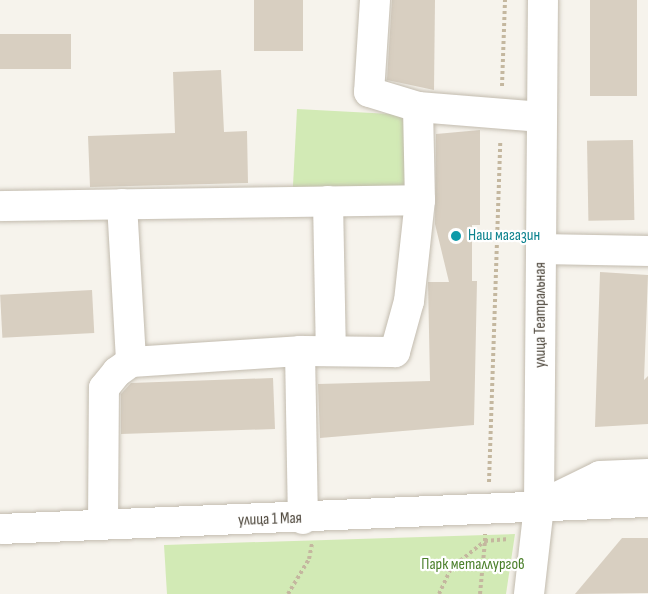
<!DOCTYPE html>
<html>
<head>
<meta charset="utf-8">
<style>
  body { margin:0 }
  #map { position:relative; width:648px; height:594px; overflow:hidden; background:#f6f3ec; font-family:"Sofia Sans Condensed",sans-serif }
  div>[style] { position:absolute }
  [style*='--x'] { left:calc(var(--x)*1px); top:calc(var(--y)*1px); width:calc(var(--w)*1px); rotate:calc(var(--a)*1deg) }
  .green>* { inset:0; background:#d2eab5; transform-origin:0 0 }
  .building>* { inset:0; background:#d8cfc1; transform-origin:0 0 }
  .path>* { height:4px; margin-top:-2px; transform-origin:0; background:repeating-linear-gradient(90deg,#c4b79f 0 3px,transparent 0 6px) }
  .roads { filter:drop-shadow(0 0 2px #c2bbae) drop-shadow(0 0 2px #c2bbae) }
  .minor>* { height:30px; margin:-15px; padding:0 15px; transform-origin:15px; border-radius:15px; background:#fff }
  .dots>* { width:16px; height:16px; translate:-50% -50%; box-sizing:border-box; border:3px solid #fff; border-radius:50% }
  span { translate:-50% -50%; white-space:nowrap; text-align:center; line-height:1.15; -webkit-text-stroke:4.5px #fff; paint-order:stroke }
  .culture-label { font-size:16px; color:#0d838f }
  .left { translate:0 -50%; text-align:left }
  .street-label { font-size:16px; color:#4b4439 }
  .park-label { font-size:16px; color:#4a7f2a }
</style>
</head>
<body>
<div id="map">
  <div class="green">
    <i style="left:297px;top:109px;width:113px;height:80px;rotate:3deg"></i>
    <i style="clip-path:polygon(515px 534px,506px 594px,167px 594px,164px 545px)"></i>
  </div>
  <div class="building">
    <i style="left:254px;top:0;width:49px;height:51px"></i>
    <i style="clip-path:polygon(392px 0,435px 0,434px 90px,387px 80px)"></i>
    <i style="left:590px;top:0;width:47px;height:96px"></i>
    <i style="left:0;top:34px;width:71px;height:35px"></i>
    <i style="clip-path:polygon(221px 70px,224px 132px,247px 131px,248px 183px,90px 187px,88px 136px,175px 133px,173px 72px)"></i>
    <i style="clip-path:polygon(480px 130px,480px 225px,472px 225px,472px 281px,477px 281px,474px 425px,320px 438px,318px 384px,430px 381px,428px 282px,449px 282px,435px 224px,436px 134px)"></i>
    <i style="left:633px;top:140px;width:80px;height:46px;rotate:89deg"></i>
    <i style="clip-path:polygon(600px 272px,648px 275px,644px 380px,648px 376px,648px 424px,595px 427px)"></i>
    <i style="left:92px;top:290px;width:43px;height:92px;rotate:87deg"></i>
    <i style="clip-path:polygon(273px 378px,275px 429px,121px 434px,121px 394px,131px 383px)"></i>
    <i style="clip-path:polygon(622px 538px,648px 538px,648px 593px,575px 594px)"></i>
  </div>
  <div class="path">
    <i style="--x:502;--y:86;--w:86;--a:-88"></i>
    <i style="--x:489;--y:482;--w:340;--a:-88.1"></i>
    <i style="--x:288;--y:594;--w:41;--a:-59"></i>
    <i style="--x:309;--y:559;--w:16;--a:-79"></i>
    <i style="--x:439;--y:594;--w:29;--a:-65"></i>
    <i style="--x:451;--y:568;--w:43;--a:-38.5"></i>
    <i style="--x:485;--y:541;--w:7;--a:-90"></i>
    <i style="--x:480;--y:594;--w:53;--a:-84.6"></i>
    <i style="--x:485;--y:541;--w:24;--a:-5"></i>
  </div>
  <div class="roads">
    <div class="minor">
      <i style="--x:375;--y:0;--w:92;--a:93.7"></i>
      <i style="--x:369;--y:92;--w:51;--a:17"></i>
      <i style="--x:418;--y:107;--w:124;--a:4.6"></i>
      <i style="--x:418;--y:107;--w:93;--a:88.8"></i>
      <i style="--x:328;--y:201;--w:150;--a:88.9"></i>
      <i style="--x:122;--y:204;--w:158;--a:86.7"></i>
      <i style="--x:0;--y:206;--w:420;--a:-0.8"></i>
      <i style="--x:420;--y:200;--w:102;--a:96.2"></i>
      <i style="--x:409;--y:301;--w:53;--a:105.4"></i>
      <i style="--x:395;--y:352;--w:95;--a:-179.4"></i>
      <i style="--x:300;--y:351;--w:168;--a:89"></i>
      <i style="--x:541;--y:249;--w:107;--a:1.1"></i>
      <i style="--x:549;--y:501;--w:57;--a:-26.1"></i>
      <i style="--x:600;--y:476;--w:48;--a:-2.4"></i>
      <i style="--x:103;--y:524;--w:136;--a:-89.6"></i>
      <i style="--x:104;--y:388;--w:21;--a:-51"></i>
      <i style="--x:117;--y:372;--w:17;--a:-36"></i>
      <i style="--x:131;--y:362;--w:169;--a:-3.7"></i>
      <i style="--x:0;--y:529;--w:649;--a:-2.39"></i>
      <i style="--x:529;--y:594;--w:89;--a:-83.5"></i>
      <i style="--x:539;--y:506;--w:506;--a:-89.55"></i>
    </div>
  </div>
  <div class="dots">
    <i style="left:456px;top:236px;background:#0f9aa8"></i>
  </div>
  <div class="culture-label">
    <span class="left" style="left:468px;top:236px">Наш магазин</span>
  </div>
  <div class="street-label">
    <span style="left:541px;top:315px;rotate:-90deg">улица Театральная</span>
    <span style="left:270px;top:520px;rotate:-2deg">улица 1 Мая</span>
  </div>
  <div class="park-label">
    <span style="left:473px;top:565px">Парк металлургов</span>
  </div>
</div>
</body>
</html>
